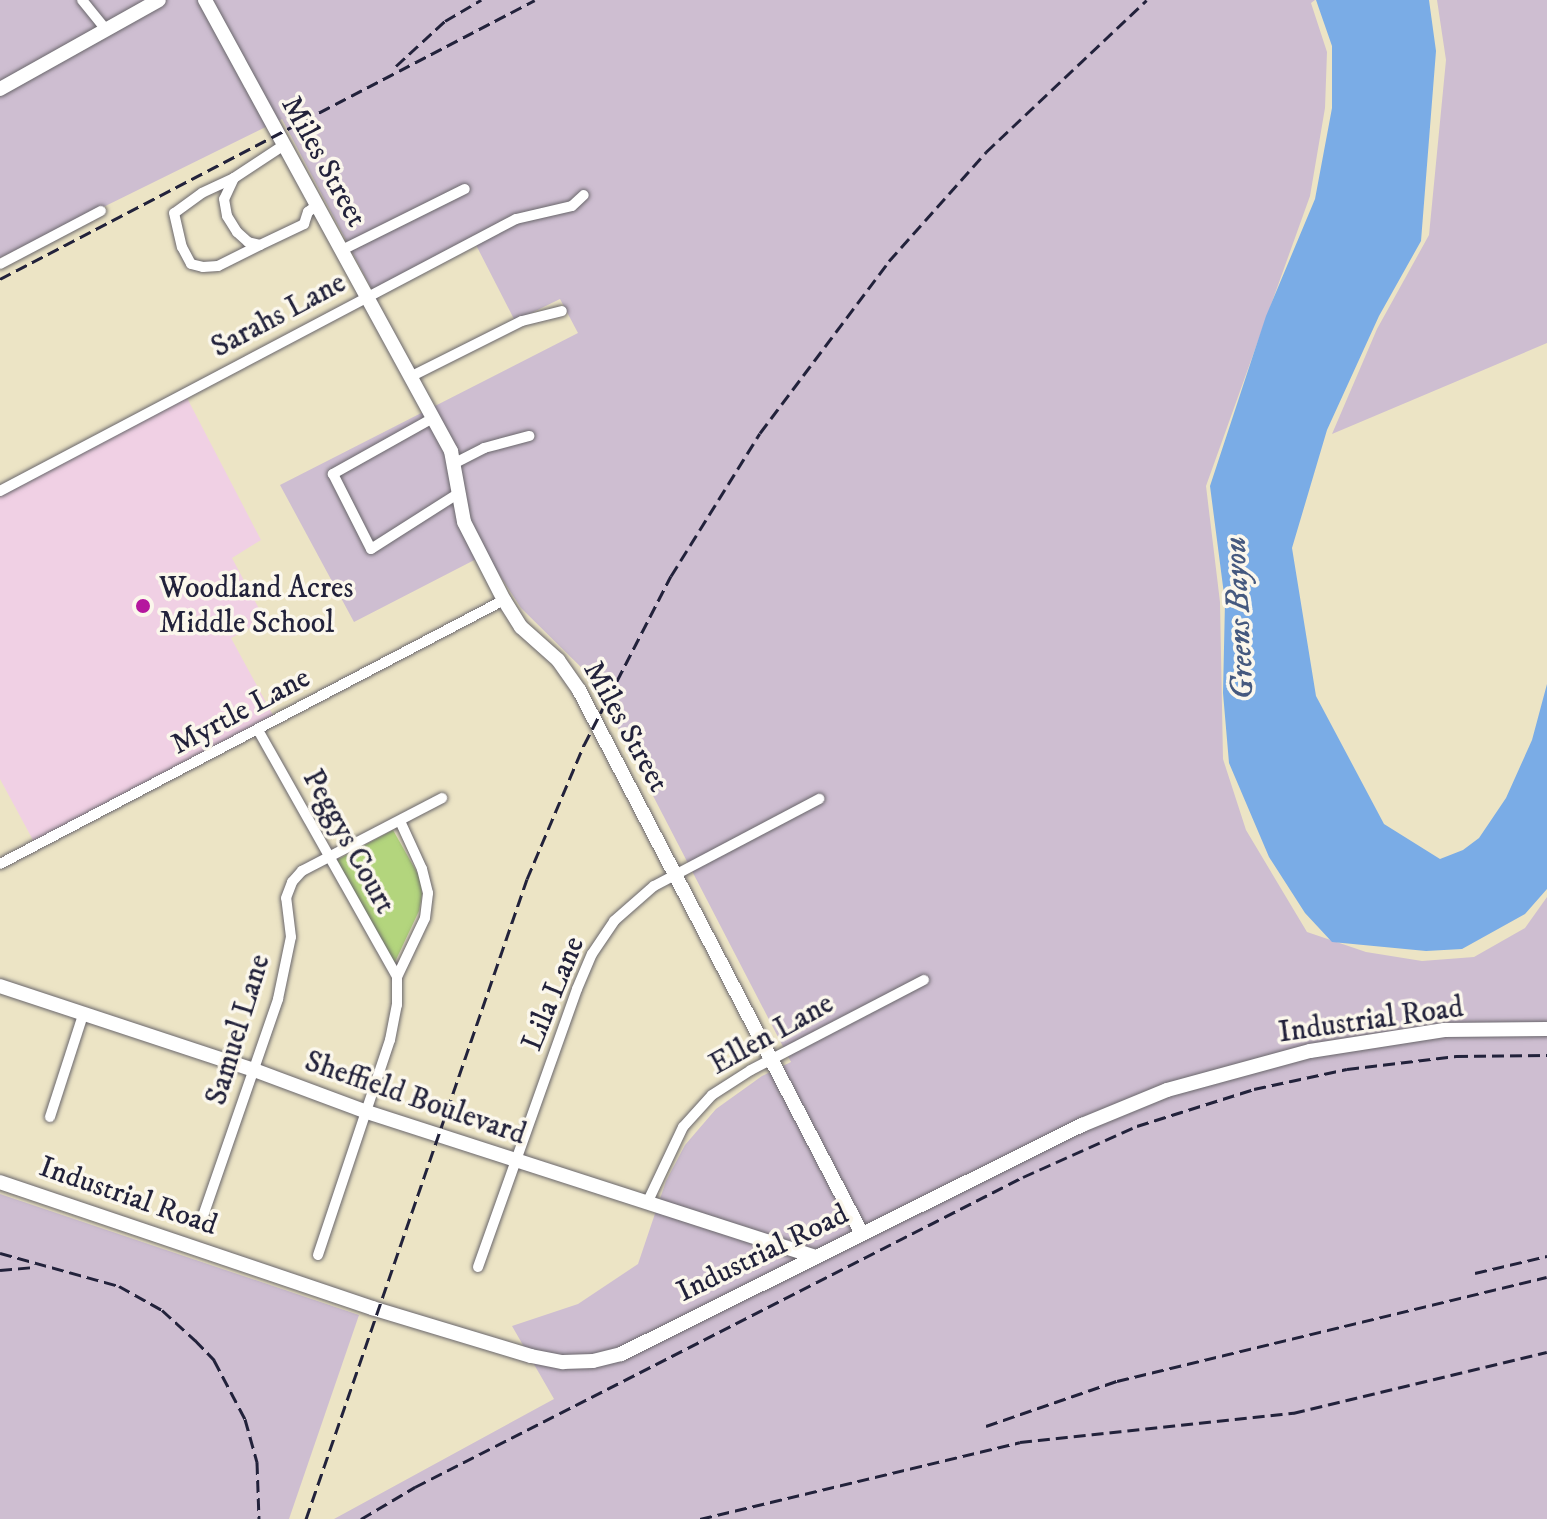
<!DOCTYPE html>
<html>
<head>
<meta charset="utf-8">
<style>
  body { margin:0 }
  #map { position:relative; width:1547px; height:1519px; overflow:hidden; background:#ece4c5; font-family:"IM FELL DW Pica",serif }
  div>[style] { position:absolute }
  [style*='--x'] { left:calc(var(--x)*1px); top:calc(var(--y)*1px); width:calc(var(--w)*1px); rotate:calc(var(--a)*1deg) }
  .built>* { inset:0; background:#f0d0e4 }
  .industrial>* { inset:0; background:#cebed1 }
  .green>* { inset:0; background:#b3d57d }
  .water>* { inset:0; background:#7aace6 }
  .roads { filter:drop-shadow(0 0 2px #69666b) drop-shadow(0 0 2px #69666b) }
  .street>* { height:10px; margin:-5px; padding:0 5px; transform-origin:5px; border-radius:5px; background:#fff }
  .secondary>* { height:14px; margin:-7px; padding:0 7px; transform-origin:7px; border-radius:7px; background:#fff }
  .rail>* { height:3px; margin-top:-1.5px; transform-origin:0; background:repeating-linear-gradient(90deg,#22223b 0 12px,transparent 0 18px) }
  .dots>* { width:22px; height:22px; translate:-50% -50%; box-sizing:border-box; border:4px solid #fbf7ec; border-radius:50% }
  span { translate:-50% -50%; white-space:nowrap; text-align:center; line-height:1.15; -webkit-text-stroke:7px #fbf7ec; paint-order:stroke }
  .street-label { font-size:30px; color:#22223b }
  .poi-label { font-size:30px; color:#22223b }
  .left { translate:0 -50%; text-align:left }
  .water-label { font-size:32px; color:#45597f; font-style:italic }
</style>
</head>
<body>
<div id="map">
  <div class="built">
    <i style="clip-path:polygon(186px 396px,261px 540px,232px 558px,265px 620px,231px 638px,274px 717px,34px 842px,0 779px,0 493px)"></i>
  </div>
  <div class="industrial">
    <i style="clip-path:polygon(0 0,1315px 0,1311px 3px,1327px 52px,1325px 108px,1310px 196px,1206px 486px,1220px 602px,1223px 759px,1246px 830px,1307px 932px,1366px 952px,1422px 961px,1474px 957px,1525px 928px,1547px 897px,1547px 1519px,334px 1519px,554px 1399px,512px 1326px,578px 1304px,638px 1264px,666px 1181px,685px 1145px,716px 1109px,762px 1076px,791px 1062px,592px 678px,521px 608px,486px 554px,354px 622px,280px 485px,578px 333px,560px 299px,515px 321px,476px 245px,376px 297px,282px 119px,0 258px)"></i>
    <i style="clip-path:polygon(1437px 0,1547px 0,1547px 343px,1332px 434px,1377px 329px,1429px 235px,1446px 60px)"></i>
    <i style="clip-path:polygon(0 1194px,359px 1315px,289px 1519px,0 1519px)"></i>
  </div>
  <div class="green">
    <i style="clip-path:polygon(393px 830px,419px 876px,422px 894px,419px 911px,394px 964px,337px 860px)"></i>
  </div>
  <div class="water">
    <i style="clip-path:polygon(1316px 0,1429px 0,1436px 51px,1421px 241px,1379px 316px,1327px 430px,1292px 548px,1316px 696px,1384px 824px,1440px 859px,1463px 850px,1479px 838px,1506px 798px,1532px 740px,1547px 684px,1547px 889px,1525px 914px,1462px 949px,1426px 951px,1332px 942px,1305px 913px,1269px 857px,1229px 763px,1223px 693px,1225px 602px,1210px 486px,1266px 316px,1315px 199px,1332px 108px,1332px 46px)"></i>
  </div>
  <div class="roads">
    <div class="street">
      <i style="--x:82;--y:0;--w:38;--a:51"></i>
      <i style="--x:284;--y:145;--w:60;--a:146.6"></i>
      <i style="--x:234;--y:178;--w:23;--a:115"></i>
      <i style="--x:224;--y:199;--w:17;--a:80"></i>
      <i style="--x:227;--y:216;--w:19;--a:58"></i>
      <i style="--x:237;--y:232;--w:15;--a:42"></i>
      <i style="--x:248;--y:242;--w:12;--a:14"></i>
      <i style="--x:260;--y:245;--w:49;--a:-25.5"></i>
      <i style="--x:304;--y:224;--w:13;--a:-72"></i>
      <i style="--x:308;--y:212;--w:11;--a:-38"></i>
      <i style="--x:234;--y:178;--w:35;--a:155"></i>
      <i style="--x:202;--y:193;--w:34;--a:144"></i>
      <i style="--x:174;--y:213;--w:35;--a:77"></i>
      <i style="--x:182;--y:247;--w:19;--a:62"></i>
      <i style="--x:191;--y:264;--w:12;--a:14"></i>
      <i style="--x:203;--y:267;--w:15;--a:-4"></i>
      <i style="--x:218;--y:266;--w:47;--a:-26.6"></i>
      <i style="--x:342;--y:250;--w:137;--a:-26.4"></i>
      <i style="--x:0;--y:264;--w:114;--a:-27.7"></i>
      <i style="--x:410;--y:377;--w:125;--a:-26.6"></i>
      <i style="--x:522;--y:321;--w:41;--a:-14"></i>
      <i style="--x:433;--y:418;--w:115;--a:150.8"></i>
      <i style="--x:333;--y:474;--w:84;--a:63.1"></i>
      <i style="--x:371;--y:549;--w:104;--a:-32.5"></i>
      <i style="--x:455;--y:463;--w:33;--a:-27"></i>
      <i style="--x:484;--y:448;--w:47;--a:-14.9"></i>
      <i style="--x:0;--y:491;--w:583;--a:-27.8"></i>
      <i style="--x:516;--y:219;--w:57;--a:-13.1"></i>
      <i style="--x:572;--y:206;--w:16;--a:-43"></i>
      <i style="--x:258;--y:730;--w:283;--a:60.6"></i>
      <i style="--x:0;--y:864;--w:569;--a:-27.65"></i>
      <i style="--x:50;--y:1117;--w:107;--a:-72.1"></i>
      <i style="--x:648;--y:1201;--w:82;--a:-64.7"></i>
      <i style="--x:683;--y:1127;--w:43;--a:-47.8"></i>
      <i style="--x:712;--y:1095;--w:46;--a:-32.7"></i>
      <i style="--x:751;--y:1070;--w:195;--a:-27.5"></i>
      <i style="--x:203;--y:1216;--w:230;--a:-70.9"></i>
      <i style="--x:278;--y:999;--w:63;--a:-78.2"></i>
      <i style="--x:291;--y:937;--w:39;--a:-97"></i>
      <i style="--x:286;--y:898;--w:17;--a:-69"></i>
      <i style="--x:292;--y:882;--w:15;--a:-48"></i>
      <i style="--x:302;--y:871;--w:158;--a:-27.5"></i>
      <i style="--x:318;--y:1255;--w:227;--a:-71.5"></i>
      <i style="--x:390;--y:1040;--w:36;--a:-79"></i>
      <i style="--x:397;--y:1005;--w:28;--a:-90"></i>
      <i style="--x:397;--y:977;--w:65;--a:-64.6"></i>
      <i style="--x:425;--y:918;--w:25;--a:-83"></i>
      <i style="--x:428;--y:893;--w:25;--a:-104"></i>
      <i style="--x:422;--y:869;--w:53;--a:-114.6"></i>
      <i style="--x:478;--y:1267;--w:295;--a:-70.4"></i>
      <i style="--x:577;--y:989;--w:38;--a:-67"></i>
      <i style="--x:592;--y:954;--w:40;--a:-56"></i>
      <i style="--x:614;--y:921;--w:53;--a:-41.2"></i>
      <i style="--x:654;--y:886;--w:187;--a:-27.8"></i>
    </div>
    <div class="secondary">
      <i style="--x:205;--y:0;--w:514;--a:61.39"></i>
      <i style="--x:451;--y:451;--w:72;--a:79.6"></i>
      <i style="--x:464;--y:522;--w:88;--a:62.9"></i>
      <i style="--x:504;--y:600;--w:32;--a:58"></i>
      <i style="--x:521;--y:627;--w:50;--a:41.7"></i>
      <i style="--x:558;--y:660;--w:37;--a:55"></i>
      <i style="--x:579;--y:690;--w:613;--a:62.52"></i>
      <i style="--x:0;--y:89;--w:182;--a:-29.2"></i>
      <i style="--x:0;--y:986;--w:268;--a:18.3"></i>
      <i style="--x:254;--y:1070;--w:117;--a:20.4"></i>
      <i style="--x:364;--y:1111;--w:474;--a:17.9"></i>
      <i style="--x:0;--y:1182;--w:393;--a:18.7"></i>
      <i style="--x:372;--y:1308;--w:166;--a:16.8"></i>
      <i style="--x:531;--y:1356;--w:33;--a:11"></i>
      <i style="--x:563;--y:1362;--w:30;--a:-2"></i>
      <i style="--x:593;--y:1361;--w:29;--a:-14"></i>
      <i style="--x:621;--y:1354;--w:515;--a:-26.42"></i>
      <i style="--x:1082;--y:1125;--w:92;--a:-22.4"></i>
      <i style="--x:1167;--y:1090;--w:148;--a:-15.3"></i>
      <i style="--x:1310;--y:1051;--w:136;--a:-8.9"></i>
      <i style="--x:1444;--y:1030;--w:103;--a:-0.6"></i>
    </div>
  </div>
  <div class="rail">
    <i style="--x:396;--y:66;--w:67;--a:-42.6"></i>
    <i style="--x:445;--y:21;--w:42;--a:-30.3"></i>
    <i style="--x:0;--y:279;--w:603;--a:-27.54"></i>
    <i style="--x:0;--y:1253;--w:123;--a:15.5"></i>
    <i style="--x:119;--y:1286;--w:49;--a:29.2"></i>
    <i style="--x:162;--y:1310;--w:45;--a:42.3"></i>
    <i style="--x:195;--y:1340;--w:28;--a:46"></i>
    <i style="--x:214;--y:1360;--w:67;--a:62.3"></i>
    <i style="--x:245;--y:1419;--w:45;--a:74.4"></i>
    <i style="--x:257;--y:1462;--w:57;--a:88"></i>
    <i style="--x:0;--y:1270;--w:33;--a:-5"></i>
    <i style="--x:1475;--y:1273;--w:74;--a:-13.3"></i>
    <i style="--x:986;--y:1426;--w:139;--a:-19"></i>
    <i style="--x:1117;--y:1381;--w:442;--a:-13.6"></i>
    <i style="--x:306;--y:1519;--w:677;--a:-70.95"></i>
    <i style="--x:527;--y:879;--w:146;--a:-67"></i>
    <i style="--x:584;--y:745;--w:190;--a:-62.8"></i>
    <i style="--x:671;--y:576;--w:168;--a:-58.1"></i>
    <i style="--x:760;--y:433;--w:215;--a:-53.1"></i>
    <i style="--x:889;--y:261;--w:146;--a:-48.3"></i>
    <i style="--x:986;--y:152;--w:221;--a:-43.4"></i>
    <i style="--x:361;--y:1519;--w:63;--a:-30.7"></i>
    <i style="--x:415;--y:1487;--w:682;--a:-27.02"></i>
    <i style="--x:1023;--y:1177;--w:125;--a:-24.1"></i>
    <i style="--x:1137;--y:1126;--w:123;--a:-17.5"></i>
    <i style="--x:1254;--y:1089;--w:95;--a:-12.1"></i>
    <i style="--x:1347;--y:1069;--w:110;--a:-6.8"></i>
    <i style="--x:1456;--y:1056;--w:91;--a:-0.6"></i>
    <i style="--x:700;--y:1519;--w:329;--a:-13.5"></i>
    <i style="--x:1020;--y:1442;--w:275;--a:-6.1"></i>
    <i style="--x:1293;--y:1413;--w:261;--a:-13.5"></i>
  </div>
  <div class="dots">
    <i style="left:143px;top:606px;background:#b5179e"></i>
  </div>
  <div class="street-label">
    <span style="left:323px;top:162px;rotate:61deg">Miles Street</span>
    <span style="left:279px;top:316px;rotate:-28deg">Sarahs Lane</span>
    <span style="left:241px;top:712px;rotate:-28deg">Myrtle Lane</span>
    <span style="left:625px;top:727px;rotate:61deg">Miles Street</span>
    <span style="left:348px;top:842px;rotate:61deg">Peggys Court</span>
    <span style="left:554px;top:994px;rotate:-68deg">Lila Lane</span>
    <span style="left:1371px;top:1021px;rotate:-8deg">Industrial Road</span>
    <span style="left:239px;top:1030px;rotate:-73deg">Samuel Lane</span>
    <span style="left:772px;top:1035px;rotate:-29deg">Ellen Lane</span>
    <span style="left:415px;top:1099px;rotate:19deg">Sheffield Boulevard</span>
    <span style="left:128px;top:1197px;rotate:19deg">Industrial Road</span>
    <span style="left:763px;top:1254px;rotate:-26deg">Industrial Road</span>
  </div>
  <div class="poi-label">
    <span class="left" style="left:159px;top:606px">Woodland Acres<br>Middle School</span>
  </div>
  <div class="water-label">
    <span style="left:1240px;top:618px;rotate:-93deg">Greens Bayou</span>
  </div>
</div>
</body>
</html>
